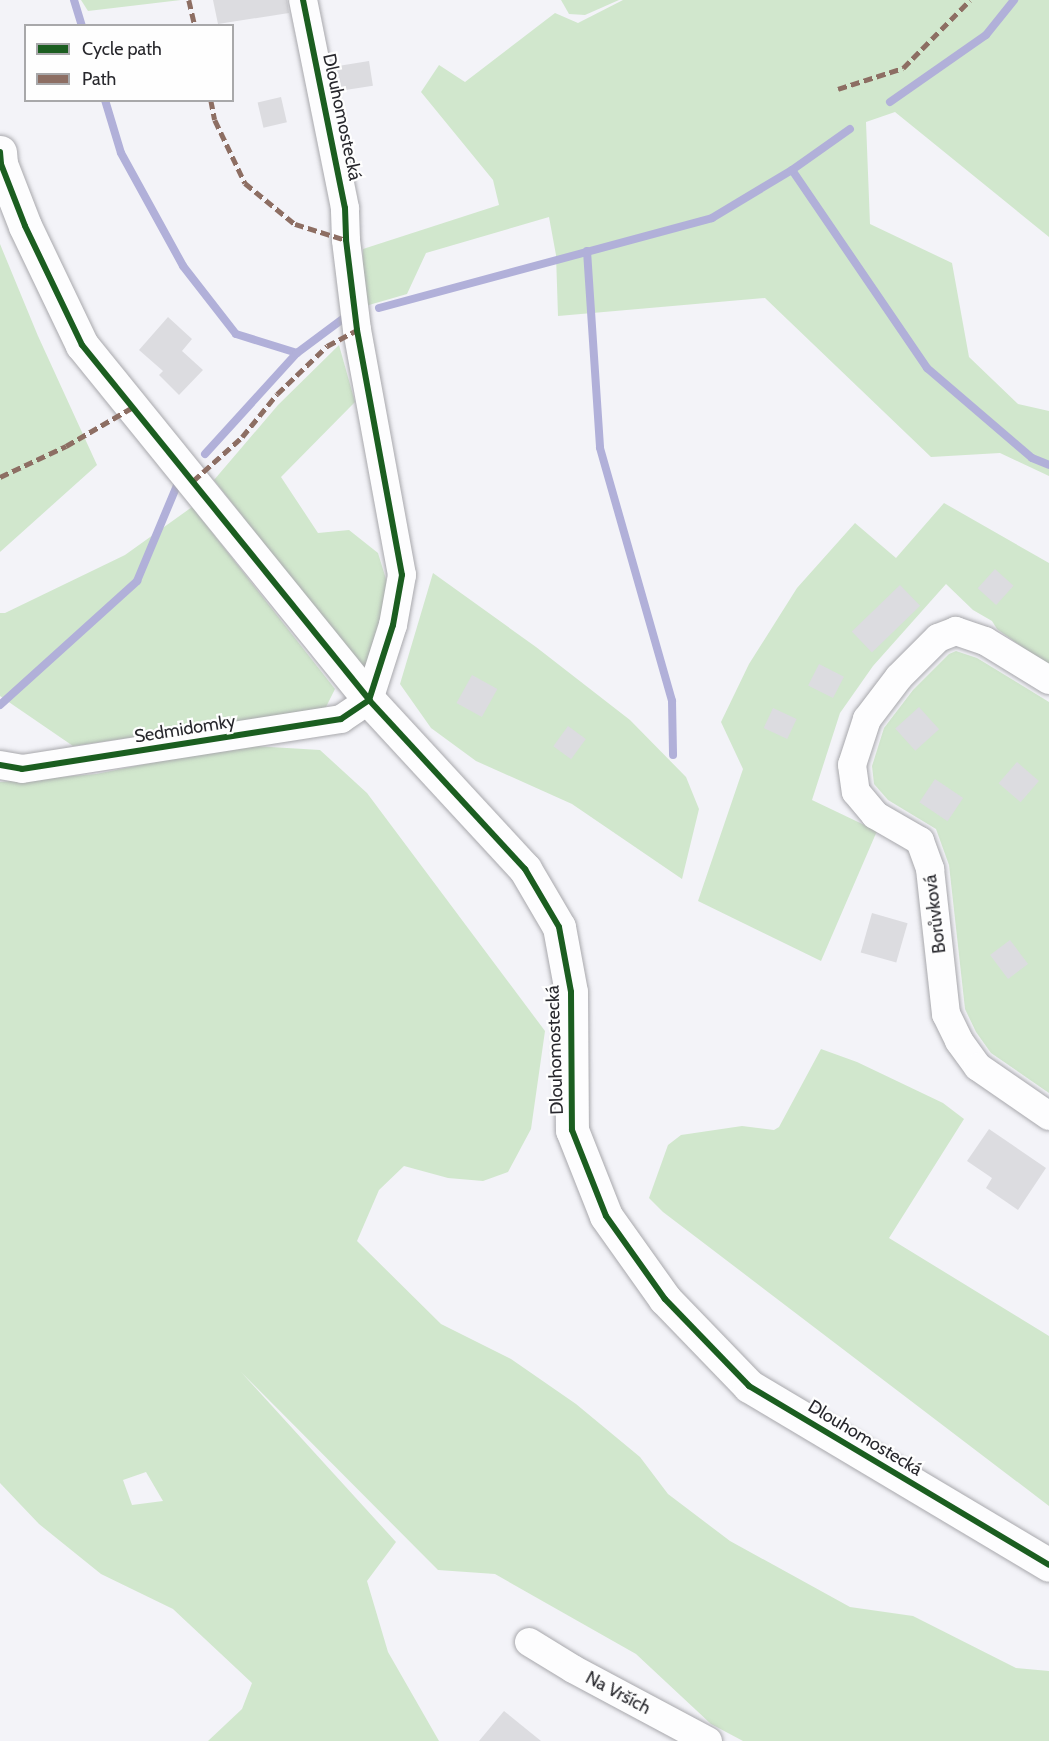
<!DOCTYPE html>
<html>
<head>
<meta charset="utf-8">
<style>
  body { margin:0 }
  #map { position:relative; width:1049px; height:1741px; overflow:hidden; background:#f3f3f8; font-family:Cabin,sans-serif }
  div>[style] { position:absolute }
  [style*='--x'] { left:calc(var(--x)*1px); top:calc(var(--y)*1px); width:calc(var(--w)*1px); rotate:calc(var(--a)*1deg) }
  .green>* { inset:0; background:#d1e7cd }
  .stream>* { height:8px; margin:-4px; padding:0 4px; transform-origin:4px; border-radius:4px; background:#b1b0d9 }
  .building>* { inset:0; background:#dcdce0; transform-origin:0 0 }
  .roads { filter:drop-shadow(0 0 2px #a8a8ac) drop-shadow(0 0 2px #a8a8ac) }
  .street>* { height:28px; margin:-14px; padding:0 14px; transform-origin:14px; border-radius:14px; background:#fdfdfe }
  .secondary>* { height:33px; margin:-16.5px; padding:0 16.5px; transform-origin:16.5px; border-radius:16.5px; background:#fdfdfe }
  .quiet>* { height:4.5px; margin-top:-2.25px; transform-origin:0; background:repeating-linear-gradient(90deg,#8d6e63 0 9px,transparent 0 13.5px) }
  .cycleway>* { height:6px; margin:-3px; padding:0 3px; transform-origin:3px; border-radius:3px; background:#1b5e20 }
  span { translate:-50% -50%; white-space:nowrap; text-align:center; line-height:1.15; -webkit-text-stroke:4.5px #fefefe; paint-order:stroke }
  .street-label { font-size:18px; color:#27272c }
  .legend { position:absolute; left:24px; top:24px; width:210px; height:78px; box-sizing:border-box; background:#fefefe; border:2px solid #a8a8aa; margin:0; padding:8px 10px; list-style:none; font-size:18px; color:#27272c }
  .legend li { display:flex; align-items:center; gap:12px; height:30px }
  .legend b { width:30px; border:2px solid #a8a8aa }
</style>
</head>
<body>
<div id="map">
  <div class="green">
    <i style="clip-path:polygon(81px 0,181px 0,88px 11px)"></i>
    <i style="clip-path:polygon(561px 0,619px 0,585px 15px,569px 14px)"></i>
    <i style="clip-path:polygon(623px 0,1049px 0,1049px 237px,895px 112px,866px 122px,870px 224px,952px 263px,969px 357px,1018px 404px,1049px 411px,1049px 476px,1000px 453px,931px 457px,765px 298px,558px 316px,556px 255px,549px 217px,426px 253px,407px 294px,362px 307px,363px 249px,499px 205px,493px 180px,421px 92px,439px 65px,465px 82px,555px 13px,578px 23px)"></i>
    <i style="clip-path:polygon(0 244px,38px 336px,97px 465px,0 552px)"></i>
    <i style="clip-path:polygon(339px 345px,355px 402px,281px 477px,318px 533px,349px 530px,378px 553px,389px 589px,364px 671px,214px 480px,278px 405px)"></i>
    <i style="clip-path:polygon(944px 503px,1049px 563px,1049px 666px,997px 629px,992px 621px,973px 610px,946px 584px,873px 666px,840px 713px,812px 800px,877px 831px,821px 961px,698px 901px,743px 769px,721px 722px,749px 664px,797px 588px,855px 523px,896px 558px)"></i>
    <i style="clip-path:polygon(192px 507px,335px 689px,325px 709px,73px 746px,0 696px,0 613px,5px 613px,125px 555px)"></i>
    <i style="clip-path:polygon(433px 573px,536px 647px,630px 720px,686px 777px,699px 809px,682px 879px,572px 804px,476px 761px,431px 728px,400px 684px)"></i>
    <i style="clip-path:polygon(956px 651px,977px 658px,1049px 702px,1049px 1093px,991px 1053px,976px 1032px,965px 1009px,949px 865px,936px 829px,888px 800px,874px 784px,872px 766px,884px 728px,913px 690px,949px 654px)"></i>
    <i style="clip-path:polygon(evenodd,239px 745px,320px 750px,367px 793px,545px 1031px,531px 1129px,508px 1172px,483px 1181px,448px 1178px,404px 1166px,379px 1190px,357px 1241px,441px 1324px,511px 1359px,576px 1404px,640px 1457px,668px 1494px,730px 1541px,850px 1607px,913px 1616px,1016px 1668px,1049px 1671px,1049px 1741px,743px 1741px,711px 1724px,636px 1654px,495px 1574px,438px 1570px,241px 1372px,396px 1542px,367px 1581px,388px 1652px,439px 1741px,208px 1741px,242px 1709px,252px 1683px,173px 1609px,101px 1574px,39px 1524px,0 1483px,0 782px,96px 774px,239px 745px,146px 1472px,163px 1501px,132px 1505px,123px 1480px,146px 1472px)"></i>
    <i style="clip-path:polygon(821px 1049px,857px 1062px,943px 1103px,964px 1119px,889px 1238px,1049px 1336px,1049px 1506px,663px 1212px,649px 1198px,668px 1145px,681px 1135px,742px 1126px,774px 1130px,779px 1127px)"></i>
  </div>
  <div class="stream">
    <i style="--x:74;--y:0;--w:27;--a:73"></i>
    <i style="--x:105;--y:100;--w:55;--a:73.2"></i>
    <i style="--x:121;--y:153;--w:129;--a:61.2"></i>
    <i style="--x:183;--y:266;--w:86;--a:52.1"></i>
    <i style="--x:236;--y:334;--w:64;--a:17.3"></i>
    <i style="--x:890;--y:102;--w:117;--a:-34.9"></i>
    <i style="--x:986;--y:35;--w:45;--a:-51.3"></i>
    <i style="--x:792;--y:170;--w:240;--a:55.7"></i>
    <i style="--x:927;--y:368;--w:138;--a:40.6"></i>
    <i style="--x:1032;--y:458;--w:18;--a:22"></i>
    <i style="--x:587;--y:251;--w:197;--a:86.2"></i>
    <i style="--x:600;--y:448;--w:263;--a:74.1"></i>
    <i style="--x:672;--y:701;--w:54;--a:88.9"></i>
    <i style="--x:379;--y:308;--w:345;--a:-15.1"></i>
    <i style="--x:712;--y:218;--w:93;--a:-31"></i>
    <i style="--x:792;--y:170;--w:71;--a:-35.3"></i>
    <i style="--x:205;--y:454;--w:137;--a:-47.7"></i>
    <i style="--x:297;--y:353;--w:59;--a:-36.7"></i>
    <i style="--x:0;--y:705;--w:185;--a:-42.1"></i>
    <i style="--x:137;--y:581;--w:106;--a:-67.3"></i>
  </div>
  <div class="building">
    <i style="clip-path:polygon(213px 0,287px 0,289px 13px,218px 24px)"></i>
    <i style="left:369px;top:61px;width:25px;height:36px;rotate:81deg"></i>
    <i style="left:281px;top:97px;width:26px;height:24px;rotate:77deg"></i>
    <i style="clip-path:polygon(168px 317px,192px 339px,182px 351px,203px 370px,179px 395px,159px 375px,163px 371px,139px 350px)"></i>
    <i style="left:995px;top:569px;width:25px;height:26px;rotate:42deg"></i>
    <i style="left:900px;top:585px;width:29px;height:67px;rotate:46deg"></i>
    <i style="left:819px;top:664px;width:28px;height:24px;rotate:27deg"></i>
    <i style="left:472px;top:675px;width:29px;height:32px;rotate:29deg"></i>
    <i style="left:919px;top:707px;width:30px;height:32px;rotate:48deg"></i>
    <i style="left:773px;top:708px;width:26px;height:22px;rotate:25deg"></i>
    <i style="left:568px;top:726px;width:22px;height:25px;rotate:36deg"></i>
    <i style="left:1017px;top:762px;width:29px;height:28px;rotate:41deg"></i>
    <i style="left:935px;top:779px;width:34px;height:28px;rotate:34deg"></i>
    <i style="left:872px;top:913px;width:37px;height:41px;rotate:16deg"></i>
    <i style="left:1010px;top:940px;width:30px;height:25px;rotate:53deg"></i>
    <i style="clip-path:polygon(989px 1129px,1046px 1168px,1018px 1210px,986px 1188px,992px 1178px,967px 1161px)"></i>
    <i style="clip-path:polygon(504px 1711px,541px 1741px,479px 1741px)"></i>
  </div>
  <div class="roads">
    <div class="street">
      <i style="--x:1049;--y:680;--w:75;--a:-148.6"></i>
      <i style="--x:985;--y:641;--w:31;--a:-161"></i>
      <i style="--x:956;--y:631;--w:19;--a:159"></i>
      <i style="--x:938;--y:638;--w:55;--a:135"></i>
      <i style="--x:899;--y:677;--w:53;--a:127.3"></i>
      <i style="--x:867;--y:719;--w:48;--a:108.1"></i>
      <i style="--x:852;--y:765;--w:27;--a:82"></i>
      <i style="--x:856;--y:792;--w:30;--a:50"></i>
      <i style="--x:875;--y:815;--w:52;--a:30"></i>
      <i style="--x:920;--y:841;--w:30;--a:70"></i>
      <i style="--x:930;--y:869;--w:146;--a:83.7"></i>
      <i style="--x:946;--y:1014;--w:30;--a:64"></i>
      <i style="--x:959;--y:1041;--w:32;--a:54"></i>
      <i style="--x:978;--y:1067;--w:86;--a:34.6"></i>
      <i style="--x:0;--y:765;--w:22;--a:10"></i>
      <i style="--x:22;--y:769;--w:323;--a:-8.9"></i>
      <i style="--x:341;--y:719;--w:34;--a:-34"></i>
      <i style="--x:369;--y:700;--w:79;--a:-72.3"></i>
      <i style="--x:393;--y:625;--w:51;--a:-79.8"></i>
      <i style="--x:402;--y:575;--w:249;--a:-100.4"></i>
      <i style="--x:357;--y:330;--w:91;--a:-97"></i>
      <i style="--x:346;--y:240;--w:32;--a:-92"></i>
      <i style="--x:345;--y:208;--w:212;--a:-101.4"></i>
      <i style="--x:529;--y:1642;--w:52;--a:31.5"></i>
      <i style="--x:573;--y:1669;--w:153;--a:28.1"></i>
    </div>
    <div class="secondary">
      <i style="--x:0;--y:152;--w:12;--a:85"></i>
      <i style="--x:1;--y:164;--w:66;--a:68.8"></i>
      <i style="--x:25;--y:226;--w:132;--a:64.4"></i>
      <i style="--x:82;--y:345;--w:457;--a:51"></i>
      <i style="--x:369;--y:700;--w:230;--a:47.3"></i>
      <i style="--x:525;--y:869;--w:67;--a:59.6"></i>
      <i style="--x:559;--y:927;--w:66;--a:79.5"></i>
      <i style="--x:571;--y:992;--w:138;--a:89.6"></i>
      <i style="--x:572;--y:1130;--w:92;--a:68.4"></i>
      <i style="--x:606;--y:1216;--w:102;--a:54.6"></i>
      <i style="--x:665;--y:1299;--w:121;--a:46"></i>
      <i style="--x:749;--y:1386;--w:349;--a:30.8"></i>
    </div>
  </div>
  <div class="quiet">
    <i style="--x:189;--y:0;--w:27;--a:77"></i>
    <i style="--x:838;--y:89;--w:68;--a:-17.9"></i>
    <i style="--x:903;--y:68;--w:95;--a:-45.4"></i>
    <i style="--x:211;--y:100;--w:20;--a:79"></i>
    <i style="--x:215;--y:120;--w:70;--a:64.5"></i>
    <i style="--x:245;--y:183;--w:65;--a:39.4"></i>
    <i style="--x:295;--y:224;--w:53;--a:17.4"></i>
    <i style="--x:0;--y:477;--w:73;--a:-25.2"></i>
    <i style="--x:66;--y:446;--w:78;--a:-30.2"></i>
    <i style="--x:193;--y:481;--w:66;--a:-41.9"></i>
    <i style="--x:242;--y:437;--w:55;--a:-50.9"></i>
    <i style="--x:277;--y:394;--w:69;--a:-43.8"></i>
    <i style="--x:327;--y:346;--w:34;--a:-28"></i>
  </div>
  <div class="cycleway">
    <i style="--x:303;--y:0;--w:212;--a:78.6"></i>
    <i style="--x:345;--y:208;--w:32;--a:88"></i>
    <i style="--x:346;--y:240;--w:91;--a:83"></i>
    <i style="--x:357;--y:330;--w:249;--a:79.6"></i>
    <i style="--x:402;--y:575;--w:51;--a:100.2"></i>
    <i style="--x:393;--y:625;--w:79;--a:107.7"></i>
    <i style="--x:0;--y:152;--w:12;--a:85"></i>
    <i style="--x:1;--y:164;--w:66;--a:68.8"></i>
    <i style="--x:25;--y:226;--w:132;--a:64.4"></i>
    <i style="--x:82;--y:345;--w:457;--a:51"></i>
    <i style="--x:369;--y:700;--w:230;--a:47.3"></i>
    <i style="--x:525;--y:869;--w:67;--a:59.6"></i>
    <i style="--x:559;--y:927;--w:66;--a:79.5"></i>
    <i style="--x:571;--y:992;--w:138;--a:89.6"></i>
    <i style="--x:572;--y:1130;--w:92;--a:68.4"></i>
    <i style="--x:606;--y:1216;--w:102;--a:54.6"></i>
    <i style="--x:665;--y:1299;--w:121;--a:46"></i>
    <i style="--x:749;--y:1386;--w:349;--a:30.8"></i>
    <i style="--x:0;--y:765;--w:22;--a:10"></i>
    <i style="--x:22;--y:769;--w:323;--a:-8.9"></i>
    <i style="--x:341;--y:719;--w:34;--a:-34"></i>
  </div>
  <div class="street-label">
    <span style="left:342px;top:117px;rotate:78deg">Dlouhomostecká</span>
    <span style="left:185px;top:729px;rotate:-9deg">Sedmidomky</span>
    <span style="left:935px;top:914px;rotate:-97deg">Borůvková</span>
    <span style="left:555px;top:1050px;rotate:-92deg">Dlouhomostecká</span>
    <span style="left:865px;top:1438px;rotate:31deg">Dlouhomostecká</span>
    <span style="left:618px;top:1693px;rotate:28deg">Na Vrších</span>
  </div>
  <ul class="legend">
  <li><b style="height:8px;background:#1b5e20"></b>Cycle path</li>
  <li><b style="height:8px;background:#8d6e63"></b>Path</li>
  </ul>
</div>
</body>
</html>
